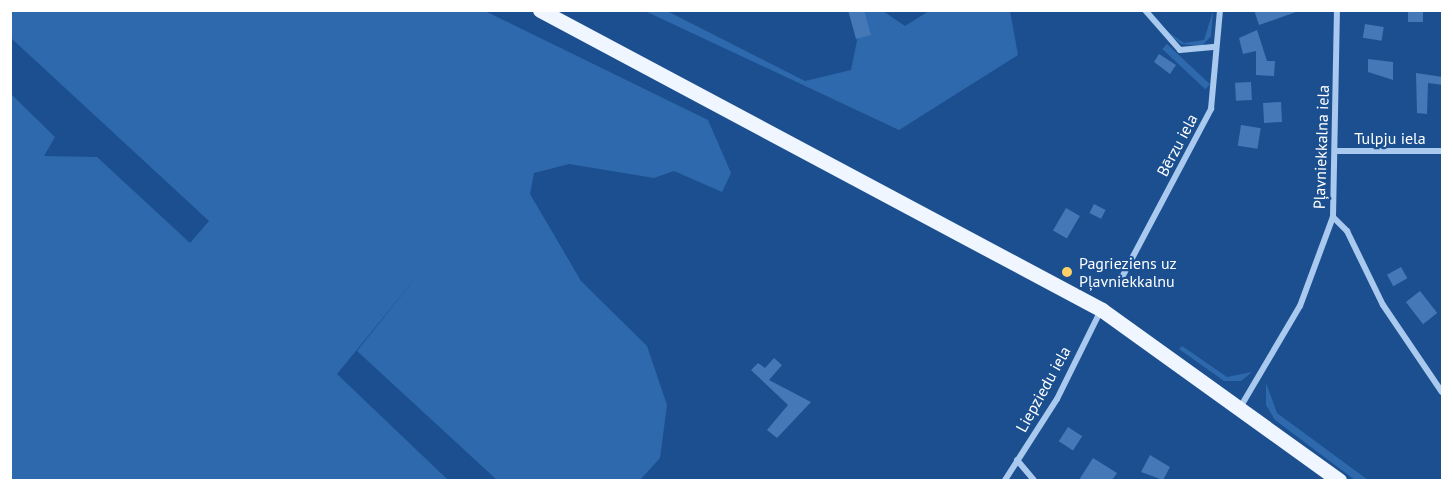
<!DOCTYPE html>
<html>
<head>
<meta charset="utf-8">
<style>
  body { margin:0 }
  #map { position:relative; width:1453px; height:491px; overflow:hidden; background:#1b4f8f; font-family:"PT Sans",sans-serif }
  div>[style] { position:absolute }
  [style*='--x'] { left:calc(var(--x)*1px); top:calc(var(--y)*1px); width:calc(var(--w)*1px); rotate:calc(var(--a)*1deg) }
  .green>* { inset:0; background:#2e69ad; transform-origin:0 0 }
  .building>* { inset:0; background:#4478b7; transform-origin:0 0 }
  .minor>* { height:6px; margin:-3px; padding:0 3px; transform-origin:3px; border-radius:3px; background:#a9c9ee }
  .primary>* { height:15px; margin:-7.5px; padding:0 7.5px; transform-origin:7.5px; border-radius:7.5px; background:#f0f6ff }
  .dots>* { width:16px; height:16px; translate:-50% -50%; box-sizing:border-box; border:3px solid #1b4f8f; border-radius:50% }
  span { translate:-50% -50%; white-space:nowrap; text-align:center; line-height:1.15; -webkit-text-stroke:4.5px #1b4f8f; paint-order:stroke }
  .street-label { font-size:16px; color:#fff }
  .poi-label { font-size:16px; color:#fff }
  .left { translate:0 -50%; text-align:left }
  .frame { position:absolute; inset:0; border:12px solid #fff; pointer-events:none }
</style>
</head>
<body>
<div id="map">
  <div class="green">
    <i style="clip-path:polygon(10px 11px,485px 11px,708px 120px,731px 173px,722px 192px,674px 171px,654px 178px,569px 164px,534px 173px,530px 194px,581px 281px,647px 346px,667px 405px,660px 458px,640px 480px,497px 480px,357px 351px,418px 275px,337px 374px,448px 480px,11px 480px,11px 94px,55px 137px,44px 156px,97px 157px,190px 243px,209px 221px,11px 38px)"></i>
    <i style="clip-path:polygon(645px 11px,667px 11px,805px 81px,851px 70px,863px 11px,883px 11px,905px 26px,929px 11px,1010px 11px,1018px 55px,899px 130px)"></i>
    <i style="clip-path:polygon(1213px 11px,1211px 36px,1202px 46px,1181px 44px,1161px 27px,1184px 43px,1204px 40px)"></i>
    <i style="left:1167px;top:44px;width:59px;height:7px;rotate:43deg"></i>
    <i style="clip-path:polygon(1182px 346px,1227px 377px,1252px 372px,1241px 381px,1224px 381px,1179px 349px)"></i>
    <i style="clip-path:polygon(1266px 383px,1277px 413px,1368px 480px,1355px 480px,1275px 420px,1266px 405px)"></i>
  </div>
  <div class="building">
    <i style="clip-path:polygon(848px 10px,864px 10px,871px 35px,856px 39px)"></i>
    <i style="clip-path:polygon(1254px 10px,1296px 10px,1296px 12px,1259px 25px)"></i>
    <i style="left:1408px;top:12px;width:15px;height:10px"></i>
    <i style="left:1365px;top:24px;width:19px;height:14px;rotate:9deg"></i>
    <i style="clip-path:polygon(1257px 30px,1267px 61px,1275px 61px,1274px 76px,1256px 75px,1256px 51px,1243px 54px,1239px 38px)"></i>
    <i style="clip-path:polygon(1159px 54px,1176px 65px,1170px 74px,1154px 62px)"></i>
    <i style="clip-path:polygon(1368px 59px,1393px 62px,1393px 80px,1368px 72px)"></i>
    <i style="clip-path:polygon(1416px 73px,1443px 77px,1443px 85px,1428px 83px,1427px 114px,1417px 113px)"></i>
    <i style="left:1251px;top:82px;width:18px;height:16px;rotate:87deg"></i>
    <i style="left:1281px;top:102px;width:20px;height:18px;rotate:87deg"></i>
    <i style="left:1241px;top:125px;width:20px;height:21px;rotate:9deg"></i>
    <i style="left:1094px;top:204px;width:13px;height:10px;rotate:27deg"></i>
    <i style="left:1066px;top:208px;width:16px;height:26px;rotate:30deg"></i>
    <i style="left:1401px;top:267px;width:13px;height:16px;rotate:61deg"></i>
    <i style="left:1420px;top:291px;width:28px;height:18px;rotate:52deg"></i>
    <i style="clip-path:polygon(774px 358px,782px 365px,769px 380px,811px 402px,777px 438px,767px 430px,788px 405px,751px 370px,758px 363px,765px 368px)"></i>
    <i style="left:1068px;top:427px;width:17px;height:17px;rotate:33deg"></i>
    <i style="clip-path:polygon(1150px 455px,1170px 467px,1163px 480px,1141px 472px)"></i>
    <i style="clip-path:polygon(1093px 458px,1117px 473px,1112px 480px,1079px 480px)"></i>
  </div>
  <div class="minor">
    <i style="--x:1145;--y:10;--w:53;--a:48.8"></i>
    <i style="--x:1180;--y:50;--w:36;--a:-5"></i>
    <i style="--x:1337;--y:151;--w:105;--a:0"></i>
    <i style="--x:1333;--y:217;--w:20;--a:45"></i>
    <i style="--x:1347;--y:231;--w:82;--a:64.1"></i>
    <i style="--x:1383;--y:305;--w:105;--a:55.9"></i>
    <i style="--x:1120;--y:281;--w:195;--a:-62.1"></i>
    <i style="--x:1211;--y:109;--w:99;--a:-84.8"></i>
    <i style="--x:1241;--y:406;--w:116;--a:-59.5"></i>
    <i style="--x:1300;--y:306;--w:95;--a:-69.7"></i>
    <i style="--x:1333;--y:217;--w:207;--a:-88.9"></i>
    <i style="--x:1017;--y:460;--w:26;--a:50"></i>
    <i style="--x:1005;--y:480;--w:96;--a:-57.3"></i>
    <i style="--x:1057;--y:399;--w:99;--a:-63.7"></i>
  </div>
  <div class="primary">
    <i style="--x:540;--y:10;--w:637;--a:28.09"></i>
    <i style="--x:1102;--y:310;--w:292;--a:35.7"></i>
  </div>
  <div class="dots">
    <i style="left:1067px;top:272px;background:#ffd166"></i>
  </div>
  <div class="street-label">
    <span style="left:1390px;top:138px">Tulpju iela</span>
    <span style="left:1177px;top:145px;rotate:-62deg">Bērzu iela</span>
    <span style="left:1321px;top:147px;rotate:-88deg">Pļavniekkalna iela</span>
    <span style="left:1043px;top:389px;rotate:-61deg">Liepziedu iela</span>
  </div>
  <div class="poi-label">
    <span class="left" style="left:1079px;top:272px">Pagrieziens uz<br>Pļavniekkalnu</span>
  </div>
  <div class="frame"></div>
</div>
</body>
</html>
